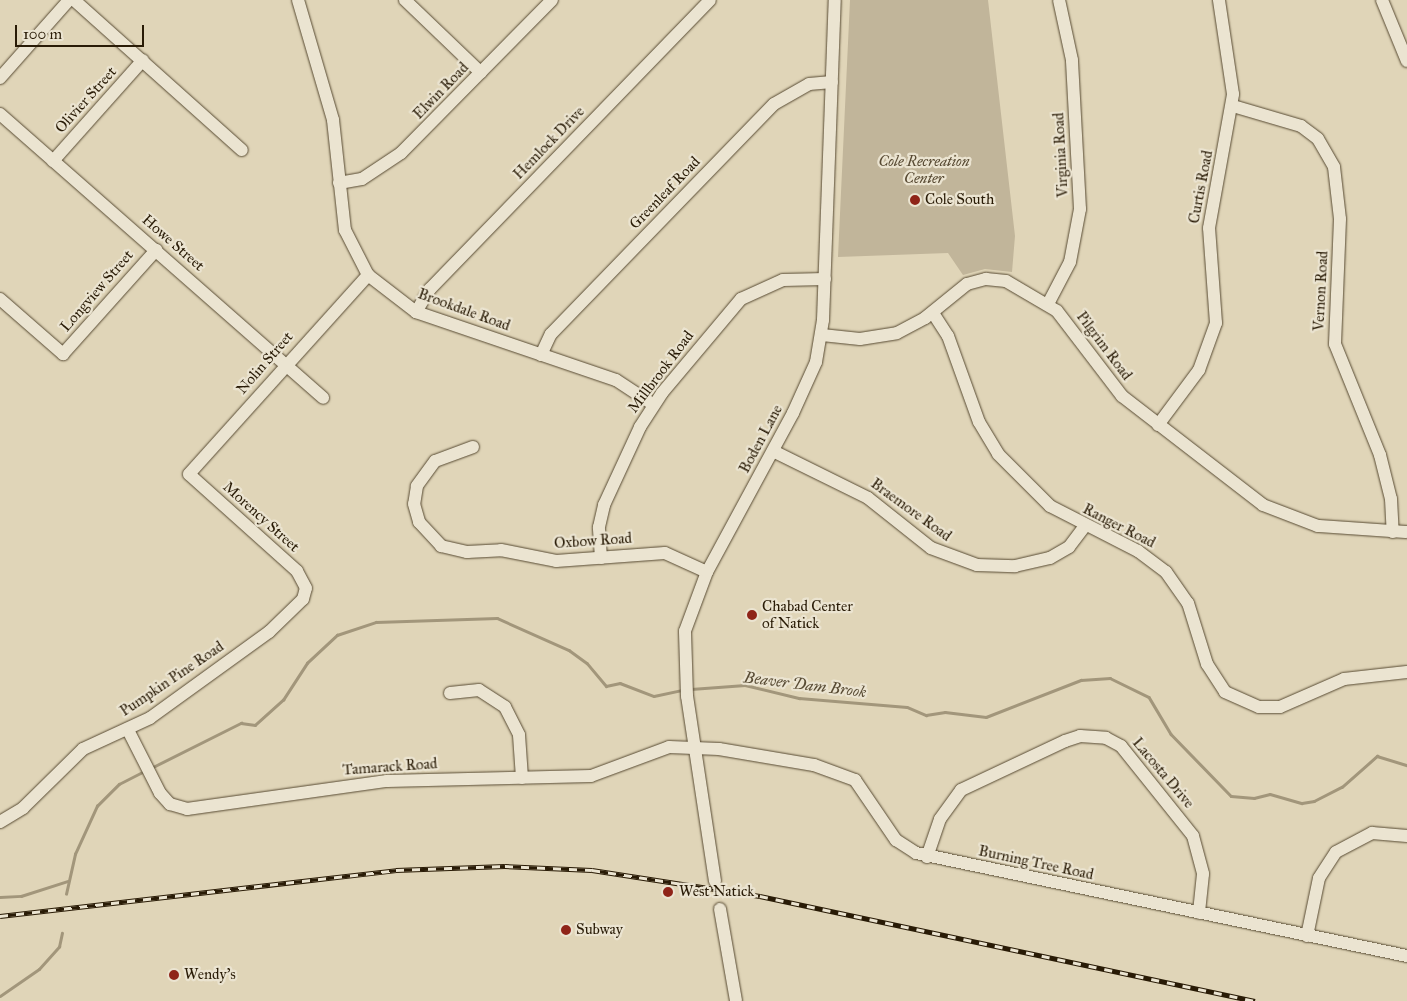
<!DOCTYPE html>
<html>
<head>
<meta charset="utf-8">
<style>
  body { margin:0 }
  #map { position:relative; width:1407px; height:1001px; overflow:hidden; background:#e0d5b8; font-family:"IM FELL Great Primer",serif }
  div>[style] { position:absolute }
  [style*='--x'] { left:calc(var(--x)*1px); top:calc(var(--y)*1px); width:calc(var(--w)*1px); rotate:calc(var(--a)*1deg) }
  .green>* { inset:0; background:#c1b59a }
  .stream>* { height:2.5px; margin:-1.25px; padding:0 1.25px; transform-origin:1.25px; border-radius:1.25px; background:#a2967b }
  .roads { filter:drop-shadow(0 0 1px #574a32) drop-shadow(0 0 1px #574a32) }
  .minor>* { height:12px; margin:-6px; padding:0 6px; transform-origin:6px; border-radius:6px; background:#ebe4d1 }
  .rail>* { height:4.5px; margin-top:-2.25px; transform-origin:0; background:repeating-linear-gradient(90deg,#ebe4d1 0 8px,#291b06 0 16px); box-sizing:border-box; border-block:1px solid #291b06 }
  .dots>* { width:14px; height:14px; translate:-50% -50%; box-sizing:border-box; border:2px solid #ebe4d1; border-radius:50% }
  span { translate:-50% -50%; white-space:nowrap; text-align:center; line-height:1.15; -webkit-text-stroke:4.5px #ebe4d1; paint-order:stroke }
  .street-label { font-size:15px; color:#291b06 }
  .park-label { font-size:15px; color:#574932; font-style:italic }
  .poi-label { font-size:15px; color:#291b06 }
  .left { translate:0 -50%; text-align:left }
  .water-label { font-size:16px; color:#594c35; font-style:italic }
  .scale { position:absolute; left:15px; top:25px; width:129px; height:22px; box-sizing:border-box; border:2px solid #291b06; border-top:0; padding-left:6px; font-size:15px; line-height:18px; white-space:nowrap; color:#291b06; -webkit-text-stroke:4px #ebe4d1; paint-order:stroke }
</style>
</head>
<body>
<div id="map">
  <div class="green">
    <i style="clip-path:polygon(850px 0,988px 0,1015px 236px,1012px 272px,985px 269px,963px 275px,948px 253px,838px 257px)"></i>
  </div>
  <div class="stream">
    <i style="--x:691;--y:689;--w:54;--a:-4.2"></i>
    <i style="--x:745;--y:685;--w:56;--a:13.5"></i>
    <i style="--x:799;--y:698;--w:108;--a:4.8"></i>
    <i style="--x:907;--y:707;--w:21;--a:23"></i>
    <i style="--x:926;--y:715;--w:19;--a:-9"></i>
    <i style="--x:945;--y:712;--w:41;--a:7"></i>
    <i style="--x:986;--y:717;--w:102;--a:-21.3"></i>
    <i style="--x:1081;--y:680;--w:29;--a:-4"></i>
    <i style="--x:1110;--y:678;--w:43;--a:26"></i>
    <i style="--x:1149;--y:697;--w:43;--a:59.3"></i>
    <i style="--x:1171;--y:734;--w:86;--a:45.9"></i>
    <i style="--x:1231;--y:796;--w:23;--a:5"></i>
    <i style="--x:1254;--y:798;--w:16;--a:-14"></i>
    <i style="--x:1270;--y:794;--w:33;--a:16"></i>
    <i style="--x:1302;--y:803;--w:12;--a:-9"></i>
    <i style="--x:1314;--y:801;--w:31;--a:-27"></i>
    <i style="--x:1342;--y:787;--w:47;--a:-41.5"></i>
    <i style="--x:1377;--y:756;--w:31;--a:17"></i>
    <i style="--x:151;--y:768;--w:101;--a:-26.6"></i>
    <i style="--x:241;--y:723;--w:14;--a:8"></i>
    <i style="--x:255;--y:725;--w:38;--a:-42"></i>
    <i style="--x:283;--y:700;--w:44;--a:-57"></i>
    <i style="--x:307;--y:663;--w:41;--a:-43"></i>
    <i style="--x:337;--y:635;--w:41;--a:-18.4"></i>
    <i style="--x:376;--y:622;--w:121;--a:-1.9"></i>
    <i style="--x:497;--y:618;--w:79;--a:24"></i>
    <i style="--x:569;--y:650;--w:22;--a:36"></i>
    <i style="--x:587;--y:663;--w:30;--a:50"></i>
    <i style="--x:606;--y:686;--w:14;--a:-12"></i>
    <i style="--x:620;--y:683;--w:36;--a:21"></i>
    <i style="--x:654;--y:696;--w:30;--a:-12"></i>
    <i style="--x:66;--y:894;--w:41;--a:-77.3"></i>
    <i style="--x:75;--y:854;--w:53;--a:-65.4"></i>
    <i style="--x:97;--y:806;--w:31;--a:-45"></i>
    <i style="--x:119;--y:784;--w:28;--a:-27"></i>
    <i style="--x:0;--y:897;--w:21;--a:-3"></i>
    <i style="--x:21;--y:896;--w:49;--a:-17.7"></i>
    <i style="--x:0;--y:996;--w:47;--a:-34.7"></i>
    <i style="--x:39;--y:969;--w:30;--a:-48"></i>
    <i style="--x:59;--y:947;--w:14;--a:-78"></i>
  </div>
  <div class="roads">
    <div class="minor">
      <i style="--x:74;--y:0;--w:225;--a:41.8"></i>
      <i style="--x:298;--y:0;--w:125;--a:73.7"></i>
      <i style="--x:333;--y:120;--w:111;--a:83.8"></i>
      <i style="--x:345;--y:230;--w:51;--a:62.9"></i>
      <i style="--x:368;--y:275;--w:61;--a:37.6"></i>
      <i style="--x:416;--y:312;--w:211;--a:18.8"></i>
      <i style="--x:616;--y:380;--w:45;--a:33.3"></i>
      <i style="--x:405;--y:0;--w:105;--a:43.8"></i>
      <i style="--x:1382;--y:0;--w:66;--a:67.7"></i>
      <i style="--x:0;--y:78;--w:104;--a:-48.5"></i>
      <i style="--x:1233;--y:106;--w:71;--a:16.4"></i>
      <i style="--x:1301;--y:126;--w:21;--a:37"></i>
      <i style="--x:1318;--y:139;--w:32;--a:60"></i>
      <i style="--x:1334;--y:167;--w:52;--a:83.4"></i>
      <i style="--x:1340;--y:219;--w:125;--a:92.3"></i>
      <i style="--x:1335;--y:344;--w:120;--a:67.9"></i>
      <i style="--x:1380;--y:455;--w:45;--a:76"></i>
      <i style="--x:1391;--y:499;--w:33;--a:87"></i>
      <i style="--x:0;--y:114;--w:430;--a:41.3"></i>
      <i style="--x:53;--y:161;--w:135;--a:-48.3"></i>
      <i style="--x:339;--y:183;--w:23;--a:-10"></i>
      <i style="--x:362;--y:179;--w:47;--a:-33.7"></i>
      <i style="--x:401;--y:153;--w:215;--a:-45.4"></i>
      <i style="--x:0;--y:299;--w:84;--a:41.1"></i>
      <i style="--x:63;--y:354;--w:140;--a:-48.2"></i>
      <i style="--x:1048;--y:304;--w:47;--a:-62.4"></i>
      <i style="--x:1070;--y:262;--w:54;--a:-79.3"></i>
      <i style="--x:1080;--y:209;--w:149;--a:-93.1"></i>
      <i style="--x:1072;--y:60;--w:61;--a:-102.2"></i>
      <i style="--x:416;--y:312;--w:27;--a:-59"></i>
      <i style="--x:430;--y:289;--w:402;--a:-45.9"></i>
      <i style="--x:933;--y:313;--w:27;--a:57"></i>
      <i style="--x:948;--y:336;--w:91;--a:70.2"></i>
      <i style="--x:979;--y:422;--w:37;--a:59"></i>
      <i style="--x:998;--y:454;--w:74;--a:45"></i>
      <i style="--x:1050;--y:506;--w:99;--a:27.1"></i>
      <i style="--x:1138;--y:551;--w:35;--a:37"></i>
      <i style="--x:1166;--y:572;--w:38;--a:55"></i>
      <i style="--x:1188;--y:603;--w:64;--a:72.7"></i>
      <i style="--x:1207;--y:664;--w:33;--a:57"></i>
      <i style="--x:1225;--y:692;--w:37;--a:24"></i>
      <i style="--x:1259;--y:707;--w:21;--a:0"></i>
      <i style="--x:1280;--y:707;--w:70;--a:-23.6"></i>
      <i style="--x:1344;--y:679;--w:63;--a:-6.3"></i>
      <i style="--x:822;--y:335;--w:38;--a:6"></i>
      <i style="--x:860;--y:339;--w:37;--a:-9"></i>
      <i style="--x:897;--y:333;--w:32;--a:-28"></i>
      <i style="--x:925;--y:318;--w:54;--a:-39"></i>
      <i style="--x:967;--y:284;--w:20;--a:-15"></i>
      <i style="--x:986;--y:279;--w:20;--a:6"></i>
      <i style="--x:1006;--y:281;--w:59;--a:30.5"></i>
      <i style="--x:1057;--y:311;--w:107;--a:52.6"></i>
      <i style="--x:1122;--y:396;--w:178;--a:37.7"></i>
      <i style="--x:1263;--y:505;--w:59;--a:20.9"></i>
      <i style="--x:1318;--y:526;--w:89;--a:3.9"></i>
      <i style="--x:541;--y:355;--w:23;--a:-65"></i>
      <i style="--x:551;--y:334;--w:320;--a:-45.9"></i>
      <i style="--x:774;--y:104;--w:40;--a:-29.7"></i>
      <i style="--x:809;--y:84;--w:23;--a:-5"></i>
      <i style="--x:1158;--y:425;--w:69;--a:-53.3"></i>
      <i style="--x:1199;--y:370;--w:50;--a:-70.1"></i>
      <i style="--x:1216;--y:323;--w:95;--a:-94.2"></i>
      <i style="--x:1209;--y:228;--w:136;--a:-79.8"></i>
      <i style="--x:1233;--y:94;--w:95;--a:-98.5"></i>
      <i style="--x:473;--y:447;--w:40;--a:159.8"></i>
      <i style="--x:435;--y:461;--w:31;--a:126"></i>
      <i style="--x:417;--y:486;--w:18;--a:99"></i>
      <i style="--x:414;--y:504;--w:19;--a:74"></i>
      <i style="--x:419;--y:522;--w:33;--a:47"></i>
      <i style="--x:441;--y:546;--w:27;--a:13"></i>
      <i style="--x:467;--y:552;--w:34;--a:-3"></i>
      <i style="--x:501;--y:550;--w:56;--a:11.3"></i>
      <i style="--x:556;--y:561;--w:109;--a:-4.2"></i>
      <i style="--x:665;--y:553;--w:46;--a:24.3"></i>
      <i style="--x:773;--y:451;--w:106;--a:26.3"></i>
      <i style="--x:868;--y:498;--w:80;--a:38.4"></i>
      <i style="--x:931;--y:548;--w:49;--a:20.3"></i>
      <i style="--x:977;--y:565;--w:38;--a:2"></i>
      <i style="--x:1015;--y:566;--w:36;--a:-13"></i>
      <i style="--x:1050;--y:558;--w:22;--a:-30"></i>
      <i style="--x:1069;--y:547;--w:25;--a:-53"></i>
      <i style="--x:601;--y:558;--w:31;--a:-94"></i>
      <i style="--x:599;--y:527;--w:23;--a:-77"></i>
      <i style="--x:604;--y:505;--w:86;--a:-65.2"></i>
      <i style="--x:640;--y:427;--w:40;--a:-57.1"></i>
      <i style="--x:662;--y:393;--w:123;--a:-50"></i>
      <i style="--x:741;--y:299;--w:46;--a:-24.3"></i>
      <i style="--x:783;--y:280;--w:42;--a:-1.4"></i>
      <i style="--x:450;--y:693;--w:29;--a:-6"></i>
      <i style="--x:479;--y:690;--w:31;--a:33"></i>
      <i style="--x:505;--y:707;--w:31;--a:63"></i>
      <i style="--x:519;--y:735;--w:43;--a:86"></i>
      <i style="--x:128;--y:730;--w:71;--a:63.1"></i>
      <i style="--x:160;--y:793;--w:15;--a:48"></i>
      <i style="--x:170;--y:804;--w:18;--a:16"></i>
      <i style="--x:187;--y:809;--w:202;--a:-8"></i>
      <i style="--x:387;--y:781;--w:204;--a:-1.4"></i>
      <i style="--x:591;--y:776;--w:83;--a:-20.4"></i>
      <i style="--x:669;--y:747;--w:50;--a:2.3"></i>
      <i style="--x:719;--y:749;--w:96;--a:9.6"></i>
      <i style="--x:814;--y:765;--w:44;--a:20.1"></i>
      <i style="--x:855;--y:780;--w:73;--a:55.7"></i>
      <i style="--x:896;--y:840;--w:24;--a:33"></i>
      <i style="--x:916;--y:853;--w:502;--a:11.85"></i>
      <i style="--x:0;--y:822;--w:27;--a:-31"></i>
      <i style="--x:23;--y:808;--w:84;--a:-44.5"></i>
      <i style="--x:83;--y:749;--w:74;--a:-24.8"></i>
      <i style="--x:150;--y:718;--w:147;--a:-35.9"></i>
      <i style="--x:269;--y:632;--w:47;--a:-44.1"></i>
      <i style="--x:303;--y:599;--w:11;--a:-75"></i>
      <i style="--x:306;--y:588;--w:19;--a:-118"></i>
      <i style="--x:297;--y:571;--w:145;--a:-138.1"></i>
      <i style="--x:189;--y:474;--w:268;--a:-48"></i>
      <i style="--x:927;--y:857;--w:40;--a:-71.1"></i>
      <i style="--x:940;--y:819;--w:36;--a:-54"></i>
      <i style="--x:961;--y:790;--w:115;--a:-25.2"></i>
      <i style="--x:1065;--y:741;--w:16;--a:-18"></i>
      <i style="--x:1080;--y:736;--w:26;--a:4"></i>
      <i style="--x:1106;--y:738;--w:17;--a:28"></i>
      <i style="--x:1121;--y:746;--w:115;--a:51.3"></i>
      <i style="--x:1193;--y:836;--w:39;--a:75"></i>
      <i style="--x:1203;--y:874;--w:39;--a:96"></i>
      <i style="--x:715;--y:881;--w:187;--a:-98.6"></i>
      <i style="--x:687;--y:696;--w:65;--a:-91.8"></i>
      <i style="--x:685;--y:631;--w:63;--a:-69.6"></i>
      <i style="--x:707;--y:572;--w:181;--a:-61.6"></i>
      <i style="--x:793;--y:413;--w:56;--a:-65.7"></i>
      <i style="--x:816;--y:362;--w:43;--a:-80.5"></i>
      <i style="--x:823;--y:320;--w:320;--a:-87.9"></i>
      <i style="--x:720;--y:909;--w:93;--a:80.1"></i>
      <i style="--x:1307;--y:936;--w:59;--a:-78.3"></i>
      <i style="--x:1319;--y:878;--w:31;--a:-57"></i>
      <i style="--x:1336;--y:852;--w:41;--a:-27.8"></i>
      <i style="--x:1372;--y:833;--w:35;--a:5"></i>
    </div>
  </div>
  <div class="rail">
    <i style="--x:0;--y:916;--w:399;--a:-6.6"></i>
    <i style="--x:396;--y:870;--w:109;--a:-2.1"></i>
    <i style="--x:505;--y:866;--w:87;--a:2.6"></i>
    <i style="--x:592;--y:870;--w:170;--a:8.8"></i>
    <i style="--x:760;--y:896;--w:506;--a:11.98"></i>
  </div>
  <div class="dots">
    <i style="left:915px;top:200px;background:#8f2418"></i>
    <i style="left:752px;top:615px;background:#8f2418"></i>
    <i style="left:668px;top:892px;background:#8f2418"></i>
    <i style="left:566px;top:930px;background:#8f2418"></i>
    <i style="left:174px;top:975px;background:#8f2418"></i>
  </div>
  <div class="street-label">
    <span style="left:441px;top:91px;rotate:-46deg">Elwin Road</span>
    <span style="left:86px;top:100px;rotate:-48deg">Olivier Street</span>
    <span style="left:549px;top:143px;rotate:-46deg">Hemlock Drive</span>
    <span style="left:1061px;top:155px;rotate:-93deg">Virginia Road</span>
    <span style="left:1201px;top:187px;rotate:-79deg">Curtis Road</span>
    <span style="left:665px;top:193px;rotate:-46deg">Greenleaf Road</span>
    <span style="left:173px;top:243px;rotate:41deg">Howe Street</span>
    <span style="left:97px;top:291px;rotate:-49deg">Longview Street</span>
    <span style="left:1321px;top:291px;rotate:-87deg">Vernon Road</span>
    <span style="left:464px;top:310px;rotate:20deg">Brookdale Road</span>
    <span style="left:1104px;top:346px;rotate:53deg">Pilgrim Road</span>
    <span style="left:265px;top:363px;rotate:-49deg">Nolin Street</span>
    <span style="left:661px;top:372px;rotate:-53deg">Millbrook Road</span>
    <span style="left:761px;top:439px;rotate:-62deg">Boden Lane</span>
    <span style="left:911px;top:510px;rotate:36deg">Braemore Road</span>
    <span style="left:261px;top:517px;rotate:42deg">Morency Street</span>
    <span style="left:1119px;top:526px;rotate:27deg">Ranger Road</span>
    <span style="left:593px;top:541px;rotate:-4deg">Oxbow Road</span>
    <span style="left:172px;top:679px;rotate:-34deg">Pumpkin Pine Road</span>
    <span style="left:390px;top:767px;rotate:-4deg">Tamarack Road</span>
    <span style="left:1163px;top:773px;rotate:50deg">Lacosta Drive</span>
    <span style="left:1036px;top:863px;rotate:12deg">Burning Tree Road</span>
  </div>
  <div class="park-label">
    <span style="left:924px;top:170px">Cole Recreation<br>Center</span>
  </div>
  <div class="poi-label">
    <span class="left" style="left:925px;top:200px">Cole South</span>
    <span class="left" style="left:762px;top:615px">Chabad Center<br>of Natick</span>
    <span class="left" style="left:679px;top:892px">West Natick</span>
    <span class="left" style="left:576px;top:930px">Subway</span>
    <span class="left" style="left:184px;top:975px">Wendy's</span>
  </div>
  <div class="water-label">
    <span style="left:805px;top:685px;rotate:7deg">Beaver Dam Brook</span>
  </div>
  <div class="scale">100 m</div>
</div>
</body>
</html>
